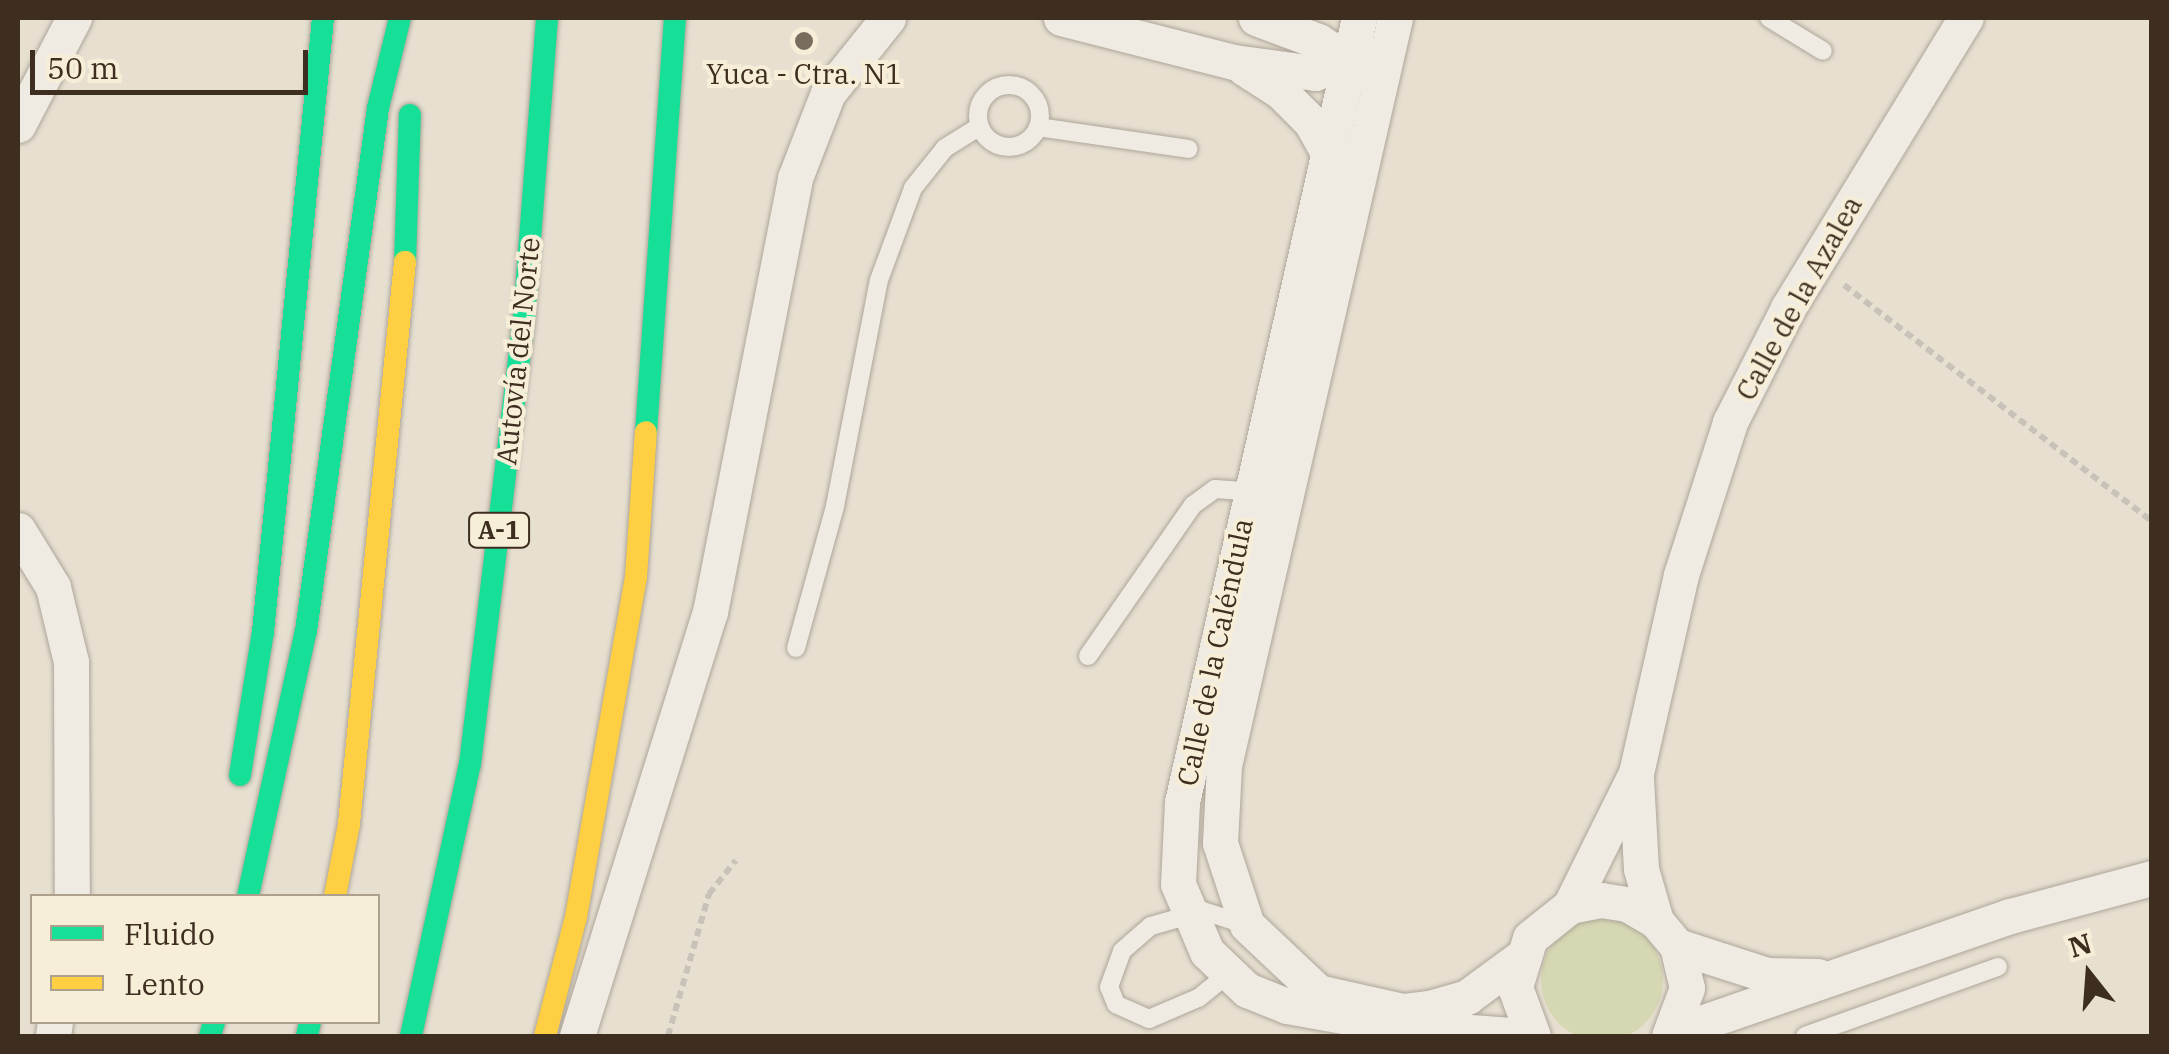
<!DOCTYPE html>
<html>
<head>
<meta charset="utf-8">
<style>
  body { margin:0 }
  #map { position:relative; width:2169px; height:1054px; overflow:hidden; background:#e7e0d1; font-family:"IBM Plex Serif",serif }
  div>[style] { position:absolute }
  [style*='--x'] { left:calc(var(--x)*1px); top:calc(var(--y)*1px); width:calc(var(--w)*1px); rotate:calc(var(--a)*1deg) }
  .green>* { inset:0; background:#d6d7b3 }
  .round { border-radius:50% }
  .path>* { height:6px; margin-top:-3px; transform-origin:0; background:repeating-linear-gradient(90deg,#c8c2b9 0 8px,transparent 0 13px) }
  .roads { filter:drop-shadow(0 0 2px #ada599) drop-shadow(0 0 2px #ada599) }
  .lane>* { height:18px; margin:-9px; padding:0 9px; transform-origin:9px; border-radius:9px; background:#efebe3 }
  .lane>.ring { margin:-9px; padding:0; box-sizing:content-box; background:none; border:18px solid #efebe3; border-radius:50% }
  .street>* { height:35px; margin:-17.5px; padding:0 17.5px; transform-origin:17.5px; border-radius:17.5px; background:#efebe3 }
  .fast>* { height:22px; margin:-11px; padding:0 11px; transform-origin:11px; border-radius:11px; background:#16e098 }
  .slow>* { height:22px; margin:-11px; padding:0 11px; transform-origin:11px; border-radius:11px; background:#ffcf43 }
  .dots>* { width:28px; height:28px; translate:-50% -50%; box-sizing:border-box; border:5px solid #f7eed8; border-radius:50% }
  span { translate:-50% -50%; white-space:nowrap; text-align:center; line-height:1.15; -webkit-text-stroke:8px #f7eed8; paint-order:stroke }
  .shield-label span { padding:2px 8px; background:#f7eed8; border:2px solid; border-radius:8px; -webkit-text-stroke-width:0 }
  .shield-label { font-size:25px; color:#3d2e20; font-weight:700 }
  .poi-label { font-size:28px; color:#3d2e20 }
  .street-label { font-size:28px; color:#3d2e20 }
  .frame { position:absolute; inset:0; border:20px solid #3d2e20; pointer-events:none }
  .legend { position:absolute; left:30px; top:894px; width:350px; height:130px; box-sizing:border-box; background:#f7eed8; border:2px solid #ada18e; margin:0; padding:12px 18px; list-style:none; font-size:30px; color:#3d2e20 }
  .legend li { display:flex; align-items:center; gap:20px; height:50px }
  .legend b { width:50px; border:2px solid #ada18e }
  .north { position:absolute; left:2039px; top:924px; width:100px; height:100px; -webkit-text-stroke:8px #f7eed8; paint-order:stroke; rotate:343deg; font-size:28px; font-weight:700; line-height:40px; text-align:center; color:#3d2e20 }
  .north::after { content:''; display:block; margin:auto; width:35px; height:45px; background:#3d2e20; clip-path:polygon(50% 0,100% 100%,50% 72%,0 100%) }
  .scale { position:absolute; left:30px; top:50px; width:278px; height:45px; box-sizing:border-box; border:5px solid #3d2e20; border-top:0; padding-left:12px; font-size:30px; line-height:35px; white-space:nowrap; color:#3d2e20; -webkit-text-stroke:8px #f7eed8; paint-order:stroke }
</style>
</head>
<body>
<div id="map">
  <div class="green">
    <i class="round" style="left:1541px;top:919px;width:122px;height:122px"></i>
  </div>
  <div class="path">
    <i style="--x:1844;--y:285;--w:388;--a:37.5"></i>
    <i style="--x:668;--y:1036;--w:148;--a:-73.9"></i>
    <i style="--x:709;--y:894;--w:43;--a:-51.5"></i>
  </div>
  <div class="roads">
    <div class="lane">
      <i style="--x:1769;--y:18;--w:63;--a:31.4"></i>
      <i class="ring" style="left:978px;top:85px;width:44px;height:44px"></i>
      <i style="--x:1038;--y:127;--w:152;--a:8.3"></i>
      <i style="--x:796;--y:648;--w:147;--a:-74.6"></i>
      <i style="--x:835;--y:506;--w:230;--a:-79"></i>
      <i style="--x:879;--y:280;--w:98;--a:-69.7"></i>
      <i style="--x:913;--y:188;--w:51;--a:-51.3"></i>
      <i style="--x:945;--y:148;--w:40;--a:-32"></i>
      <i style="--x:1088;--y:656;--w:184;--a:-55.2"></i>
      <i style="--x:1193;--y:505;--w:27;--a:-36"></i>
      <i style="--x:1215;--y:489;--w:42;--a:4.1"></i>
      <i style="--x:1228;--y:974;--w:38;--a:141"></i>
      <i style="--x:1198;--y:998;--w:53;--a:156.8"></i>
      <i style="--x:1149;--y:1019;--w:36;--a:-156"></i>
      <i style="--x:1116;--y:1004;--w:18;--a:-112"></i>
      <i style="--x:1109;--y:987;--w:38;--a:-70"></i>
      <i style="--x:1122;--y:951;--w:38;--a:-41"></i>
      <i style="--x:1151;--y:926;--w:54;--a:-16.1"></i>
      <i style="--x:1203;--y:911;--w:46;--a:17.7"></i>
      <i style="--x:1805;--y:1036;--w:205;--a:-19.7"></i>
    </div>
    <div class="street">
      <i style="--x:1061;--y:18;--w:179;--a:14.3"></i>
      <i style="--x:1234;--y:62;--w:82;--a:7.7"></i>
      <i style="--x:1315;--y:73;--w:53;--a:-21.2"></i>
      <i style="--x:1256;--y:18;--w:66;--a:20.4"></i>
      <i style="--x:1318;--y:41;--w:38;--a:33"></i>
      <i style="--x:1350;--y:62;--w:15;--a:67"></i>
      <i style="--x:1359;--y:18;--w:804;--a:102.72"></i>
      <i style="--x:1182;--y:802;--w:82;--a:92.8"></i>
      <i style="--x:1178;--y:884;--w:74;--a:66.9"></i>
      <i style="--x:1207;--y:952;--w:55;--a:43.5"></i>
      <i style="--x:1247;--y:990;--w:43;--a:21.8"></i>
      <i style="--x:1287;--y:1006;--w:119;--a:10.2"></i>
      <i style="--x:1404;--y:1027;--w:124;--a:4.2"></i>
      <i style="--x:1395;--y:18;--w:767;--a:102.88"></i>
      <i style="--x:1224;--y:766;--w:77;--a:93"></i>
      <i style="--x:1220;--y:843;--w:86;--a:71.8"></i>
      <i style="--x:1247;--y:925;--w:98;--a:43.3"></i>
      <i style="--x:1318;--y:992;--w:87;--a:12.6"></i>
      <i style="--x:1403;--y:1011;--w:26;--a:-7"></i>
      <i style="--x:1429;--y:1008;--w:40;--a:-16"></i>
      <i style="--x:1467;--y:997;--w:64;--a:-36.2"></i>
      <i style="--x:1244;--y:68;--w:43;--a:32.6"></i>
      <i style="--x:1280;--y:91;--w:44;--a:45"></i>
      <i style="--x:1311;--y:122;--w:31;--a:61"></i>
      <i style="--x:18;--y:125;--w:121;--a:-62.4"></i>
      <i style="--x:18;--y:530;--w:67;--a:58.4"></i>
      <i style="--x:53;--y:587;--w:77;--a:76.5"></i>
      <i style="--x:71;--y:662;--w:234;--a:89.8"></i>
      <i style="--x:1636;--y:779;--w:90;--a:86.8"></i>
      <i style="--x:1641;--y:869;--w:54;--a:73.9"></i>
      <i style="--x:1570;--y:906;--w:148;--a:-63.6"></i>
      <i style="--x:1636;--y:773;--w:203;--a:-77.2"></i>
      <i style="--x:1681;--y:575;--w:161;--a:-72.2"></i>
      <i style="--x:1730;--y:422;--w:128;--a:-63"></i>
      <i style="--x:1788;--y:308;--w:340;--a:-58.5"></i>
      <i style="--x:1677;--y:946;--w:95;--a:17.9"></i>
      <i style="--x:1767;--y:975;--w:51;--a:1.1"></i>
      <i style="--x:1672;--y:1033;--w:358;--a:-19.1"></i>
      <i style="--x:2010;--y:916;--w:147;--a:-15"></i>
      <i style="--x:53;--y:1036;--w:14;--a:-82"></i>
      <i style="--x:577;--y:1036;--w:444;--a:-72.6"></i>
      <i style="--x:710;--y:612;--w:442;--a:-78.9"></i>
      <i style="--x:795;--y:178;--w:91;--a:-68.8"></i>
      <i style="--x:828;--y:93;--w:96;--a:-51.3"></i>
      <i style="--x:1533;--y:1036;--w:52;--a:-110.2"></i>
      <i style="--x:1515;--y:987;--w:51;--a:-73"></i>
      <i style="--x:1530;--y:938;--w:51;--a:-38.7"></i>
      <i style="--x:1570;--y:906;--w:32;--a:-11"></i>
      <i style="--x:1601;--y:900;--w:26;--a:9"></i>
      <i style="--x:1627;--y:904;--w:34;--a:30"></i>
      <i style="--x:1656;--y:921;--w:33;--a:50"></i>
      <i style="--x:1677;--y:946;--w:43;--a:76.6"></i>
      <i style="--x:1687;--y:988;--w:51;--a:110.6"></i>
    </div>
    <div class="fast">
      <i style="--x:405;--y:262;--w:147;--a:-88.1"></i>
      <i style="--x:646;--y:432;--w:415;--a:-86"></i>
      <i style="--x:240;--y:775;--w:145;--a:-80.9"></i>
      <i style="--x:263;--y:632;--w:617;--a:-84.42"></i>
      <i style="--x:248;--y:896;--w:271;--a:-77.7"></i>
      <i style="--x:306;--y:631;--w:528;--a:-82.16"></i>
      <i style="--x:378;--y:108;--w:93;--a:-76.3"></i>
      <i style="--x:210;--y:1036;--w:15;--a:-74"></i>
      <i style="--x:307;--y:1036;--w:14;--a:-78"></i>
      <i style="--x:411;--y:1036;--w:278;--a:-77.8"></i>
      <i style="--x:470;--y:764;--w:450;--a:-83.1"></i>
      <i style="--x:524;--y:317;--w:300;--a:-85.6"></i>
    </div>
    <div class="slow">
      <i style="--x:335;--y:896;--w:73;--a:-79"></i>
      <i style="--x:349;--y:824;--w:565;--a:-84.31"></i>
      <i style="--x:545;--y:1036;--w:123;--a:-75.4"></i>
      <i style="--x:576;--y:917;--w:345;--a:-80"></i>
      <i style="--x:636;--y:577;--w:145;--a:-86.1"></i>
    </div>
  </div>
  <div class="dots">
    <i style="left:804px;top:41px;background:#786c5e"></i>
  </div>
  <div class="shield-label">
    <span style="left:499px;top:530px">A-1</span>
  </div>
  <div class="poi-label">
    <span style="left:804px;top:74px">Yuca - Ctra. N1</span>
  </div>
  <div class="street-label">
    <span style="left:1799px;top:298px;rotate:-61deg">Calle de la Azalea</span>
    <span style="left:518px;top:351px;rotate:-84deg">Autovía del Norte</span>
    <span style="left:1215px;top:652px;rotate:-78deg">Calle de la Caléndula</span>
  </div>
  <div class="frame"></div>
  <ul class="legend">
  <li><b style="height:12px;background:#16e098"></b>Fluido</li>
  <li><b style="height:12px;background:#ffcf43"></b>Lento</li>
  </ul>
  <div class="north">N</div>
  <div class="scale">50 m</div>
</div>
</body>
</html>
